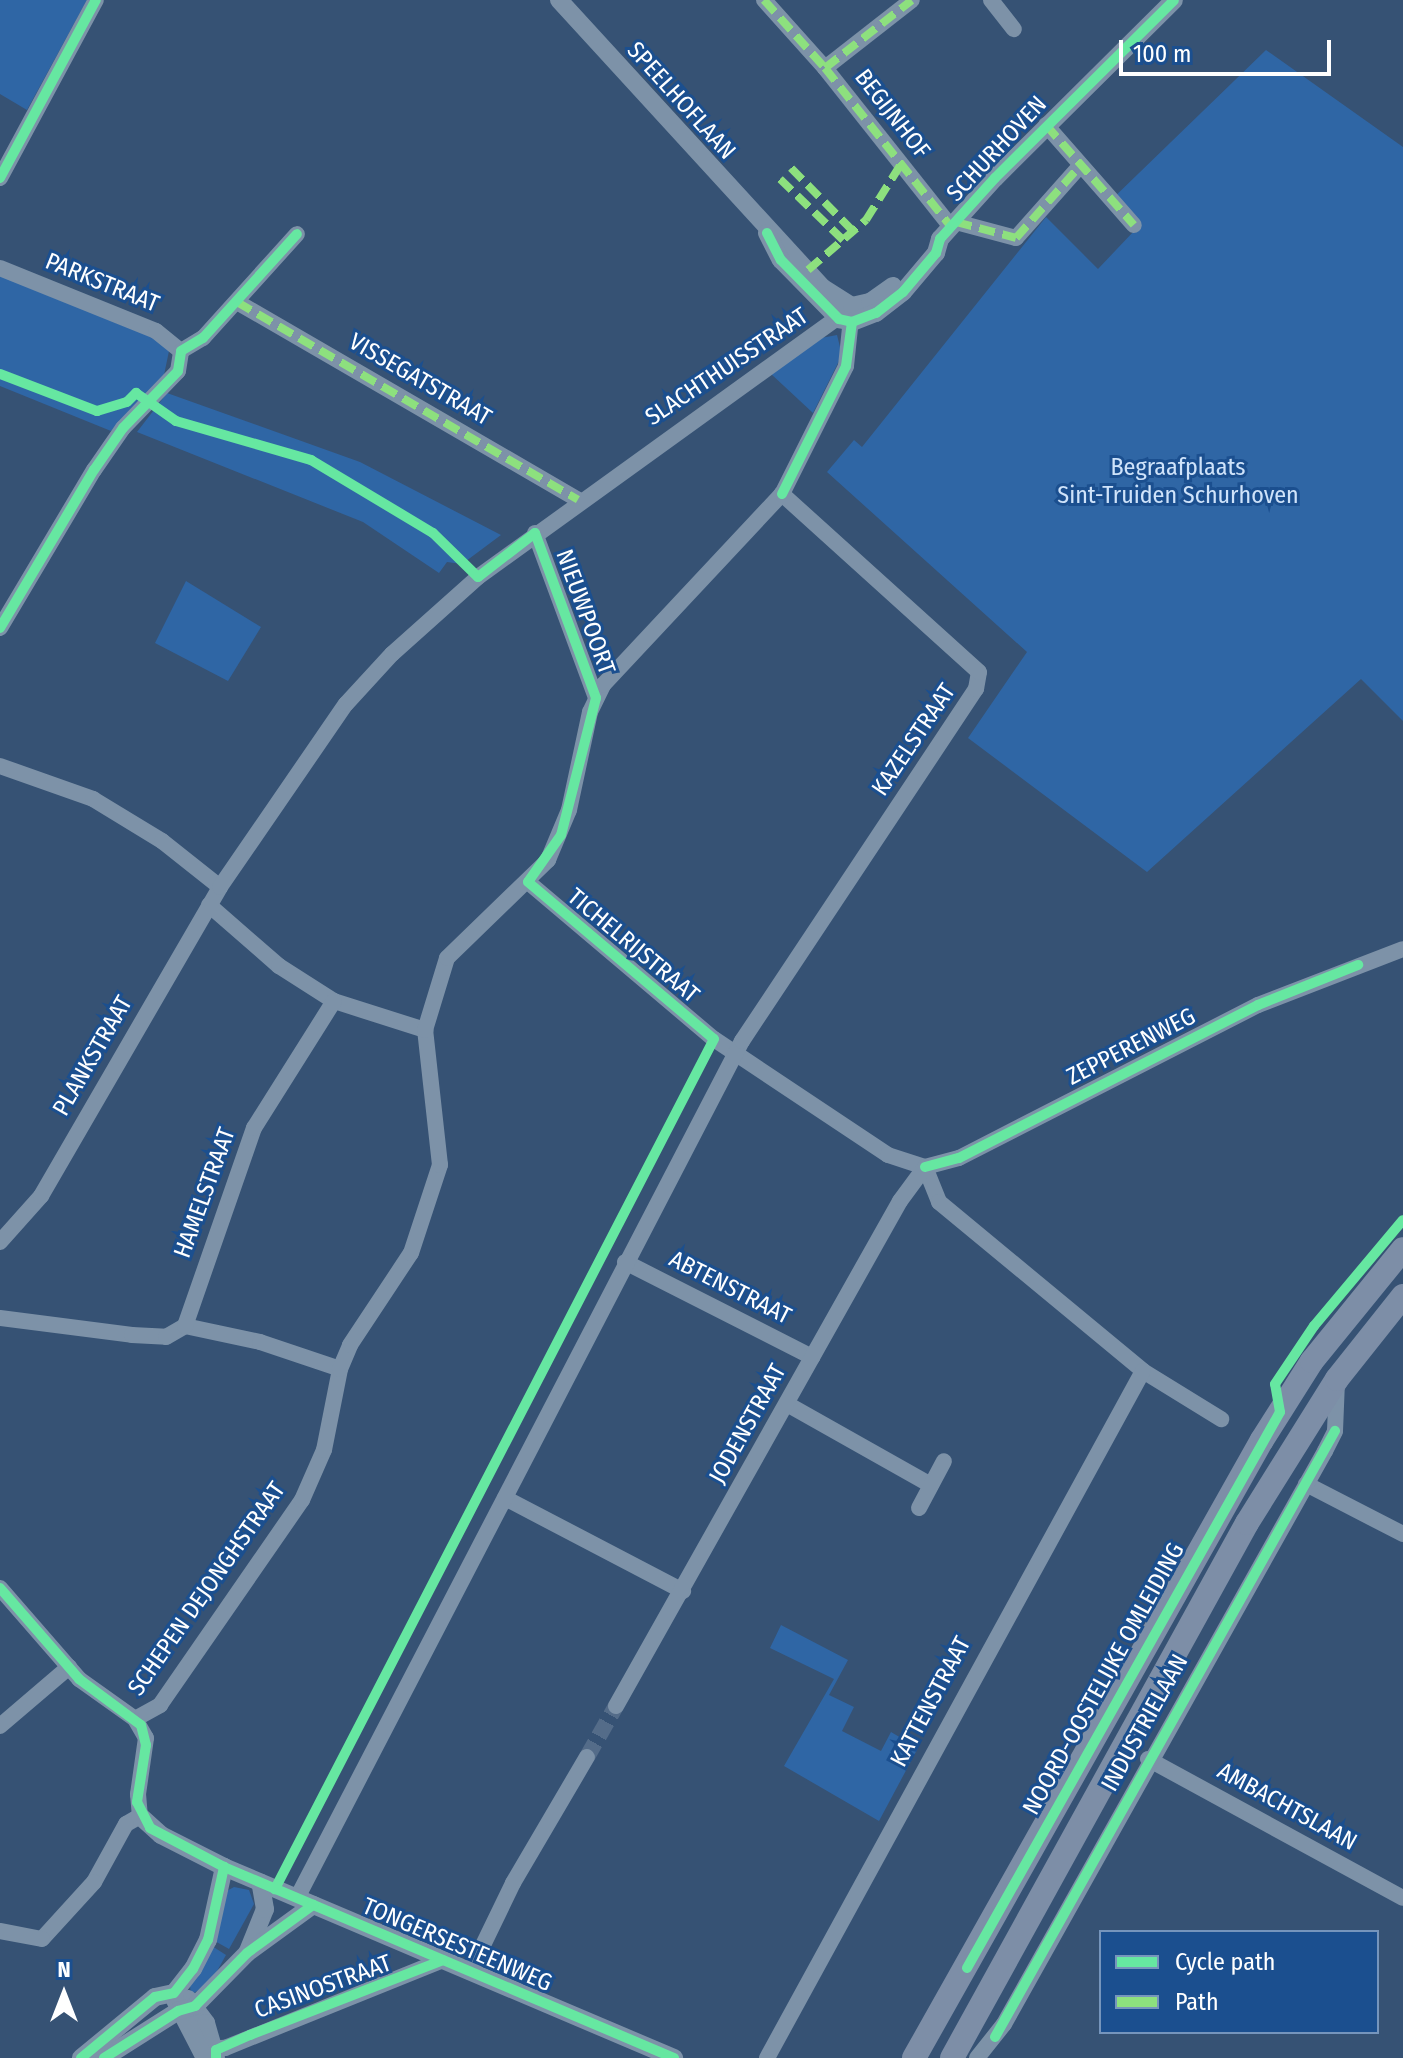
<!DOCTYPE html>
<html>
<head>
<meta charset="utf-8">
<style>
  body { margin:0 }
  #map { position:relative; width:1403px; height:2058px; overflow:hidden; background:#365274; font-family:"Fira Sans Condensed",sans-serif }
  div>[style] { position:absolute }
  [style*='--x'] { left:calc(var(--x)*1px); top:calc(var(--y)*1px); width:calc(var(--w)*1px); rotate:calc(var(--a)*1deg) }
  .green>* { inset:0; background:#2f66a5 }
  .minor-tunnel>* { height:16px; margin-top:-8px; transform-origin:0; background:repeating-linear-gradient(90deg,#546c89 0 16px,transparent 0 24px) }
  .minor>* { height:16px; margin:-8px; padding:0 8px; transform-origin:8px; border-radius:8px; background:#7d92a8 }
  .tertiary>* { height:18px; margin:-9px; padding:0 9px; transform-origin:9px; border-radius:9px; background:#7d92a8 }
  .primary>* { height:24px; margin:-12px; padding:0 12px; transform-origin:12px; border-radius:12px; background:#7d8ea7 }
  .quiet>* { height:8px; margin-top:-4px; transform-origin:0; background:repeating-linear-gradient(90deg,#8de07e 0 16px,transparent 0 24px) }
  .cycleway>* { height:10px; margin:-5px; padding:0 5px; transform-origin:5px; border-radius:5px; background:#66e7a1 }
  span { translate:-50% -50%; white-space:nowrap; text-align:center; line-height:1.15; -webkit-text-stroke:6px #1b4f8f; paint-order:stroke }
  .street-label { font-size:24px; color:#fff }
  .park-label { font-size:24px; color:#cfe3fa }
  .legend { position:absolute; left:1099px; top:1930px; width:280px; height:104px; box-sizing:border-box; background:#1b4f8f; border:2px solid #7695bc; margin:0; padding:10px 14px; list-style:none; font-size:24px; color:#fff }
  .legend li { display:flex; align-items:center; gap:16px; height:40px }
  .legend b { width:40px; border:2px solid #7695bc }
  .north { position:absolute; left:24px; top:1954px; width:80px; height:80px; -webkit-text-stroke:6px #1b4f8f; paint-order:stroke; rotate:0deg; font-size:22px; font-weight:700; line-height:32px; text-align:center; color:#fff }
  .north::after { content:''; display:block; margin:auto; width:28px; height:36px; background:#fff; clip-path:polygon(50% 0,100% 100%,50% 72%,0 100%) }
  .scale { position:absolute; left:1119px; top:40px; width:212px; height:36px; box-sizing:border-box; border:4px solid #fff; border-top:0; padding-left:10px; font-size:24px; line-height:28px; white-space:nowrap; color:#fff; -webkit-text-stroke:6px #1b4f8f; paint-order:stroke }
</style>
</head>
<body>
<div id="map">
  <div class="green">
    <i style="clip-path:polygon(0 0,87px 0,27px 110px,0 94px)"></i>
    <i style="clip-path:polygon(1266px 50px,1403px 147px,1403px 721px,1361px 679px,1147px 872px,968px 738px,1027px 652px,827px 472px,854px 440px,862px 447px,1046px 217px,1098px 269px,1134px 231px,1107px 204px)"></i>
    <i style="clip-path:polygon(0 273px,154px 338px,169px 351px,164px 375px,111px 431px,0 386px)"></i>
    <i style="clip-path:polygon(837px 335px,842px 355px,813px 413px,770px 373px,821px 338px)"></i>
    <i style="clip-path:polygon(167px 393px,360px 462px,501px 535px,462px 564px,447px 562px,439px 573px,363px 522px,137px 432px)"></i>
    <i style="clip-path:polygon(186px 581px,261px 627px,228px 681px,155px 643px)"></i>
    <i style="clip-path:polygon(781px 1625px,848px 1660px,829px 1695px,854px 1707px,842px 1731px,881px 1751px,891px 1732px,918px 1748px,879px 1821px,784px 1766px,834px 1679px,770px 1648px)"></i>
    <i style="clip-path:polygon(234px 1887px,249px 1890px,254px 1904px,229px 1949px,213px 1940px,225px 1892px)"></i>
    <i style="clip-path:polygon(212px 1946px,226px 1955px,211px 1982px,191px 1995px,190px 1986px)"></i>
  </div>
  <div class="minor-tunnel">
    <i style="--x:587;--y:1757;--w:59;--a:-60.4"></i>
  </div>
  <div class="minor">
    <i style="--x:764;--y:0;--w:91;--a:48.1"></i>
    <i style="--x:825;--y:68;--w:203;--a:51.6"></i>
    <i style="--x:991;--y:0;--w:37;--a:52"></i>
    <i style="--x:825;--y:68;--w:110;--a:-38"></i>
    <i style="--x:1046;--y:125;--w:133;--a:48.7"></i>
    <i style="--x:0;--y:178;--w:202;--a:-61.7"></i>
    <i style="--x:956;--y:222;--w:62;--a:14.9"></i>
    <i style="--x:1016;--y:238;--w:95;--a:-48.4"></i>
    <i style="--x:0;--y:268;--w:168;--a:22"></i>
    <i style="--x:156;--y:331;--w:32;--a:39"></i>
    <i style="--x:237;--y:302;--w:394;--a:30.1"></i>
    <i style="--x:181;--y:351;--w:26;--a:-31"></i>
    <i style="--x:203;--y:338;--w:140;--a:-47.9"></i>
    <i style="--x:535;--y:533;--w:176;--a:69.7"></i>
    <i style="--x:0;--y:628;--w:184;--a:-59.3"></i>
    <i style="--x:94;--y:470;--w:51;--a:-55.4"></i>
    <i style="--x:123;--y:428;--w:79;--a:-46"></i>
    <i style="--x:178;--y:371;--w:20;--a:-81"></i>
    <i style="--x:0;--y:766;--w:99;--a:19.5"></i>
    <i style="--x:93;--y:799;--w:81;--a:31.3"></i>
    <i style="--x:162;--y:841;--w:74;--a:38.4"></i>
    <i style="--x:528;--y:882;--w:243;--a:40.2"></i>
    <i style="--x:714;--y:1039;--w:209;--a:33.7"></i>
    <i style="--x:888;--y:1155;--w:39;--a:18"></i>
    <i style="--x:925;--y:1167;--w:35;--a:-15"></i>
    <i style="--x:959;--y:1158;--w:336;--a:-27.1"></i>
    <i style="--x:1258;--y:1005;--w:155;--a:-21.1"></i>
    <i style="--x:209;--y:905;--w:93;--a:41.1"></i>
    <i style="--x:279;--y:966;--w:65;--a:32.5"></i>
    <i style="--x:334;--y:1001;--w:96;--a:17.7"></i>
    <i style="--x:925;--y:1167;--w:38;--a:68"></i>
    <i style="--x:939;--y:1202;--w:265;--a:39.6"></i>
    <i style="--x:1143;--y:1371;--w:92;--a:31.6"></i>
    <i style="--x:0;--y:1242;--w:62;--a:-48.3"></i>
    <i style="--x:41;--y:1196;--w:357;--a:-59.9"></i>
    <i style="--x:220;--y:887;--w:222;--a:-55.5"></i>
    <i style="--x:346;--y:704;--w:68;--a:-47.4"></i>
    <i style="--x:392;--y:654;--w:115;--a:-41.8"></i>
    <i style="--x:478;--y:577;--w:456;--a:-35.8"></i>
    <i style="--x:625;--y:1262;--w:210;--a:26.9"></i>
    <i style="--x:0;--y:1318;--w:133;--a:7.3"></i>
    <i style="--x:132;--y:1335;--w:34;--a:3"></i>
    <i style="--x:166;--y:1337;--w:22;--a:-30"></i>
    <i style="--x:185;--y:1326;--w:77;--a:12"></i>
    <i style="--x:260;--y:1342;--w:84;--a:18.6"></i>
    <i style="--x:185;--y:1326;--w:210;--a:-70.8"></i>
    <i style="--x:254;--y:1128;--w:150;--a:-57.8"></i>
    <i style="--x:787;--y:1404;--w:165;--a:29.4"></i>
    <i style="--x:1306;--y:1484;--w:109;--a:27.3"></i>
    <i style="--x:505;--y:1498;--w:201;--a:27.6"></i>
    <i style="--x:919;--y:1508;--w:53;--a:-62"></i>
    <i style="--x:0;--y:1588;--w:121;--a:49"></i>
    <i style="--x:79;--y:1679;--w:69;--a:35.5"></i>
    <i style="--x:135;--y:1719;--w:22;--a:60"></i>
    <i style="--x:146;--y:1738;--w:57;--a:98.1"></i>
    <i style="--x:138;--y:1794;--w:22;--a:85"></i>
    <i style="--x:140;--y:1816;--w:16;--a:150"></i>
    <i style="--x:126;--y:1824;--w:66;--a:118.9"></i>
    <i style="--x:94;--y:1882;--w:77;--a:132.4"></i>
    <i style="--x:42;--y:1939;--w:43;--a:-169.2"></i>
    <i style="--x:616;--y:1706;--w:579;--a:-60.65"></i>
    <i style="--x:900;--y:1201;--w:42;--a:-53.7"></i>
    <i style="--x:135;--y:1719;--w:29;--a:-29"></i>
    <i style="--x:160;--y:1705;--w:249;--a:-55.3"></i>
    <i style="--x:302;--y:1500;--w:55;--a:-66.3"></i>
    <i style="--x:324;--y:1450;--w:83;--a:-78.8"></i>
    <i style="--x:340;--y:1369;--w:26;--a:-67"></i>
    <i style="--x:350;--y:1345;--w:110;--a:-56.5"></i>
    <i style="--x:411;--y:1253;--w:93;--a:-71.8"></i>
    <i style="--x:440;--y:1165;--w:136;--a:-96.3"></i>
    <i style="--x:425;--y:1030;--w:75;--a:-73"></i>
    <i style="--x:447;--y:958;--w:141;--a:-44.1"></i>
    <i style="--x:548;--y:860;--w:54;--a:-67.2"></i>
    <i style="--x:569;--y:810;--w:100;--a:-77.9"></i>
    <i style="--x:590;--y:712;--w:30;--a:-64"></i>
    <i style="--x:603;--y:685;--w:262;--a:-46.9"></i>
    <i style="--x:782;--y:494;--w:143;--a:-63.4"></i>
    <i style="--x:846;--y:366;--w:57;--a:-84"></i>
    <i style="--x:0;--y:1726;--w:91;--a:-40.5"></i>
    <i style="--x:1148;--y:1759;--w:290;--a:28.6"></i>
    <i style="--x:297;--y:1898;--w:966;--a:-62.56"></i>
    <i style="--x:742;--y:1041;--w:423;--a:-56.4"></i>
    <i style="--x:976;--y:689;--w:17;--a:-80"></i>
    <i style="--x:979;--y:672;--w:266;--a:-137.9"></i>
    <i style="--x:470;--y:1972;--w:99;--a:-64.2"></i>
    <i style="--x:513;--y:1883;--w:146;--a:-59.6"></i>
    <i style="--x:203;--y:2049;--w:22;--a:-3"></i>
    <i style="--x:225;--y:2048;--w:235;--a:-22"></i>
    <i style="--x:767;--y:2058;--w:783;--a:-61.31"></i>
    <i style="--x:977;--y:2058;--w:43;--a:-51.5"></i>
    <i style="--x:1004;--y:2024;--w:657;--a:-60.74"></i>
    <i style="--x:1325;--y:1451;--w:22;--a:-63"></i>
    <i style="--x:1335;--y:1431;--w:50;--a:-87.7"></i>
  </div>
  <div class="tertiary">
    <i style="--x:559;--y:0;--w:391;--a:47.5"></i>
    <i style="--x:823;--y:288;--w:34;--a:32"></i>
    <i style="--x:852;--y:306;--w:18;--a:-13"></i>
    <i style="--x:870;--y:302;--w:28;--a:-35"></i>
    <i style="--x:767;--y:233;--w:30;--a:63"></i>
    <i style="--x:781;--y:260;--w:83;--a:45.5"></i>
    <i style="--x:839;--y:319;--w:13;--a:13"></i>
    <i style="--x:852;--y:322;--w:26;--a:-21"></i>
    <i style="--x:876;--y:313;--w:34;--a:-38"></i>
    <i style="--x:903;--y:292;--w:51;--a:-49.8"></i>
    <i style="--x:936;--y:253;--w:15;--a:-74"></i>
    <i style="--x:940;--y:239;--w:82;--a:-48"></i>
    <i style="--x:995;--y:178;--w:252;--a:-44.8"></i>
    <i style="--x:140;--y:1816;--w:28;--a:42"></i>
    <i style="--x:161;--y:1835;--w:71;--a:26.9"></i>
    <i style="--x:224;--y:1867;--w:489;--a:23"></i>
    <i style="--x:248;--y:1951;--w:45;--a:-68"></i>
    <i style="--x:265;--y:1909;--w:27;--a:-100"></i>
    <i style="--x:188;--y:1999;--w:30;--a:53"></i>
    <i style="--x:206;--y:2023;--w:36;--a:74"></i>
    <i style="--x:175;--y:2000;--w:65;--a:62.7"></i>
    <i style="--x:81;--y:2058;--w:96;--a:-39.5"></i>
    <i style="--x:155;--y:1997;--w:19;--a:-12"></i>
    <i style="--x:174;--y:1993;--w:31;--a:-52"></i>
    <i style="--x:193;--y:1969;--w:33;--a:-63"></i>
    <i style="--x:208;--y:1940;--w:75;--a:-77.6"></i>
    <i style="--x:104;--y:2058;--w:88;--a:-32.4"></i>
    <i style="--x:178;--y:2011;--w:18;--a:-16"></i>
    <i style="--x:195;--y:2006;--w:74;--a:-45.5"></i>
    <i style="--x:247;--y:1953;--w:82;--a:-36"></i>
  </div>
  <div class="primary">
    <i style="--x:914;--y:2058;--w:709;--a:-60.62"></i>
    <i style="--x:1262;--y:1440;--w:93;--a:-57.7"></i>
    <i style="--x:1312;--y:1361;--w:144;--a:-50.9"></i>
    <i style="--x:952;--y:2058;--w:611;--a:-61.13"></i>
    <i style="--x:1247;--y:1523;--w:170;--a:-58"></i>
    <i style="--x:1337;--y:1379;--w:106;--a:-51.5"></i>
  </div>
  <div class="quiet">
    <i style="--x:764;--y:0;--w:91;--a:48.1"></i>
    <i style="--x:825;--y:68;--w:203;--a:51.6"></i>
    <i style="--x:825;--y:68;--w:110;--a:-38"></i>
    <i style="--x:1046;--y:125;--w:133;--a:48.7"></i>
    <i style="--x:791;--y:168;--w:88;--a:45.5"></i>
    <i style="--x:780;--y:179;--w:88;--a:44.1"></i>
    <i style="--x:956;--y:222;--w:62;--a:14.9"></i>
    <i style="--x:1016;--y:238;--w:95;--a:-48.4"></i>
    <i style="--x:808;--y:270;--w:77;--a:-40.8"></i>
    <i style="--x:866;--y:220;--w:66;--a:-58"></i>
    <i style="--x:237;--y:302;--w:394;--a:30.1"></i>
  </div>
  <div class="cycleway">
    <i style="--x:0;--y:178;--w:202;--a:-61.7"></i>
    <i style="--x:767;--y:233;--w:30;--a:63"></i>
    <i style="--x:781;--y:260;--w:83;--a:45.5"></i>
    <i style="--x:839;--y:319;--w:13;--a:13"></i>
    <i style="--x:852;--y:322;--w:26;--a:-21"></i>
    <i style="--x:876;--y:313;--w:34;--a:-38"></i>
    <i style="--x:903;--y:292;--w:51;--a:-49.8"></i>
    <i style="--x:936;--y:253;--w:15;--a:-74"></i>
    <i style="--x:940;--y:239;--w:82;--a:-48"></i>
    <i style="--x:995;--y:178;--w:252;--a:-44.8"></i>
    <i style="--x:0;--y:374;--w:104;--a:20.9"></i>
    <i style="--x:97;--y:411;--w:31;--a:-17"></i>
    <i style="--x:127;--y:402;--w:13;--a:-45"></i>
    <i style="--x:136;--y:393;--w:49;--a:35"></i>
    <i style="--x:176;--y:421;--w:141;--a:16.1"></i>
    <i style="--x:311;--y:460;--w:142;--a:30.9"></i>
    <i style="--x:433;--y:533;--w:63;--a:44.4"></i>
    <i style="--x:478;--y:577;--w:72;--a:-37.7"></i>
    <i style="--x:535;--y:533;--w:176;--a:69.7"></i>
    <i style="--x:596;--y:698;--w:141;--a:104.3"></i>
    <i style="--x:561;--y:835;--w:57;--a:125.1"></i>
    <i style="--x:528;--y:882;--w:243;--a:40.2"></i>
    <i style="--x:714;--y:1039;--w:957;--a:117.32"></i>
    <i style="--x:782;--y:494;--w:143;--a:-63.4"></i>
    <i style="--x:846;--y:366;--w:44;--a:-82.2"></i>
    <i style="--x:0;--y:628;--w:184;--a:-59.3"></i>
    <i style="--x:94;--y:470;--w:51;--a:-55.4"></i>
    <i style="--x:123;--y:428;--w:79;--a:-46"></i>
    <i style="--x:178;--y:371;--w:20;--a:-81"></i>
    <i style="--x:181;--y:351;--w:26;--a:-31"></i>
    <i style="--x:203;--y:338;--w:140;--a:-47.9"></i>
    <i style="--x:925;--y:1167;--w:35;--a:-15"></i>
    <i style="--x:959;--y:1158;--w:336;--a:-27.1"></i>
    <i style="--x:1258;--y:1005;--w:108;--a:-21.8"></i>
    <i style="--x:0;--y:1588;--w:121;--a:49"></i>
    <i style="--x:79;--y:1679;--w:77;--a:36.6"></i>
    <i style="--x:141;--y:1725;--w:21;--a:76"></i>
    <i style="--x:146;--y:1745;--w:58;--a:99"></i>
    <i style="--x:137;--y:1802;--w:29;--a:63"></i>
    <i style="--x:150;--y:1828;--w:84;--a:27.8"></i>
    <i style="--x:224;--y:1867;--w:489;--a:23"></i>
    <i style="--x:967;--y:1968;--w:638;--a:-60.62"></i>
    <i style="--x:1280;--y:1412;--w:28;--a:-100"></i>
    <i style="--x:1275;--y:1384;--w:70;--a:-56.1"></i>
    <i style="--x:1314;--y:1326;--w:138;--a:-50"></i>
    <i style="--x:995;--y:2037;--w:695;--a:-60.71"></i>
    <i style="--x:81;--y:2058;--w:96;--a:-39.5"></i>
    <i style="--x:155;--y:1997;--w:19;--a:-12"></i>
    <i style="--x:174;--y:1993;--w:31;--a:-52"></i>
    <i style="--x:193;--y:1969;--w:33;--a:-63"></i>
    <i style="--x:208;--y:1940;--w:75;--a:-77.6"></i>
    <i style="--x:104;--y:2058;--w:88;--a:-32.4"></i>
    <i style="--x:178;--y:2011;--w:18;--a:-16"></i>
    <i style="--x:195;--y:2006;--w:74;--a:-45.5"></i>
    <i style="--x:247;--y:1953;--w:82;--a:-36"></i>
    <i style="--x:216;--y:2058;--w:8;--a:-90"></i>
    <i style="--x:216;--y:2050;--w:37;--a:-24"></i>
    <i style="--x:250;--y:2035;--w:207;--a:-21.2"></i>
  </div>
  <div class="street-label">
    <span style="left:681px;top:101px;rotate:48deg">SPEELHOFLAAN</span>
    <span style="left:892px;top:114px;rotate:52deg">BEGIJNHOF</span>
    <span style="left:997px;top:149px;rotate:-47deg">SCHURHOVEN</span>
    <span style="left:102px;top:283px;rotate:22deg">PARKSTRAAT</span>
    <span style="left:727px;top:367px;rotate:-34deg">SLACHTHUISSTRAAT</span>
    <span style="left:420px;top:380px;rotate:30deg">VISSEGATSTRAAT</span>
    <span style="left:585px;top:612px;rotate:70deg">NIEUWPOORT</span>
    <span style="left:914px;top:740px;rotate:-56deg">KAZELSTRAAT</span>
    <span style="left:633px;top:946px;rotate:40deg">TICHELRIJSTRAAT</span>
    <span style="left:1131px;top:1047px;rotate:-27deg">ZEPPERENWEG</span>
    <span style="left:93px;top:1056px;rotate:-60deg">PLANKSTRAAT</span>
    <span style="left:205px;top:1193px;rotate:-70deg">HAMELSTRAAT</span>
    <span style="left:730px;top:1288px;rotate:27deg">ABTENSTRAAT</span>
    <span style="left:748px;top:1424px;rotate:-61deg">JODENSTRAAT</span>
    <span style="left:207px;top:1589px;rotate:-55deg">SCHEPEN DEJONGHSTRAAT</span>
    <span style="left:1104px;top:1679px;rotate:-61deg">NOORD-OOSTELIJKE OMLEIDING</span>
    <span style="left:931px;top:1702px;rotate:-62deg">KATTENSTRAAT</span>
    <span style="left:1145px;top:1723px;rotate:-61deg">INDUSTRIELAAN</span>
    <span style="left:1287px;top:1807px;rotate:29deg">AMBACHTSLAAN</span>
    <span style="left:457px;top:1945px;rotate:23deg">TONGERSESTEENWEG</span>
    <span style="left:323px;top:1987px;rotate:-20deg">CASINOSTRAAT</span>
  </div>
  <div class="park-label">
    <span style="left:1178px;top:482px">Begraafplaats<br>Sint-Truiden Schurhoven</span>
  </div>
  <ul class="legend">
  <li><b style="height:10px;background:#66e7a1"></b>Cycle path</li>
  <li><b style="height:10px;background:#8de07e"></b>Path</li>
  </ul>
  <div class="north">N</div>
  <div class="scale">100 m</div>
</div>
</body>
</html>
